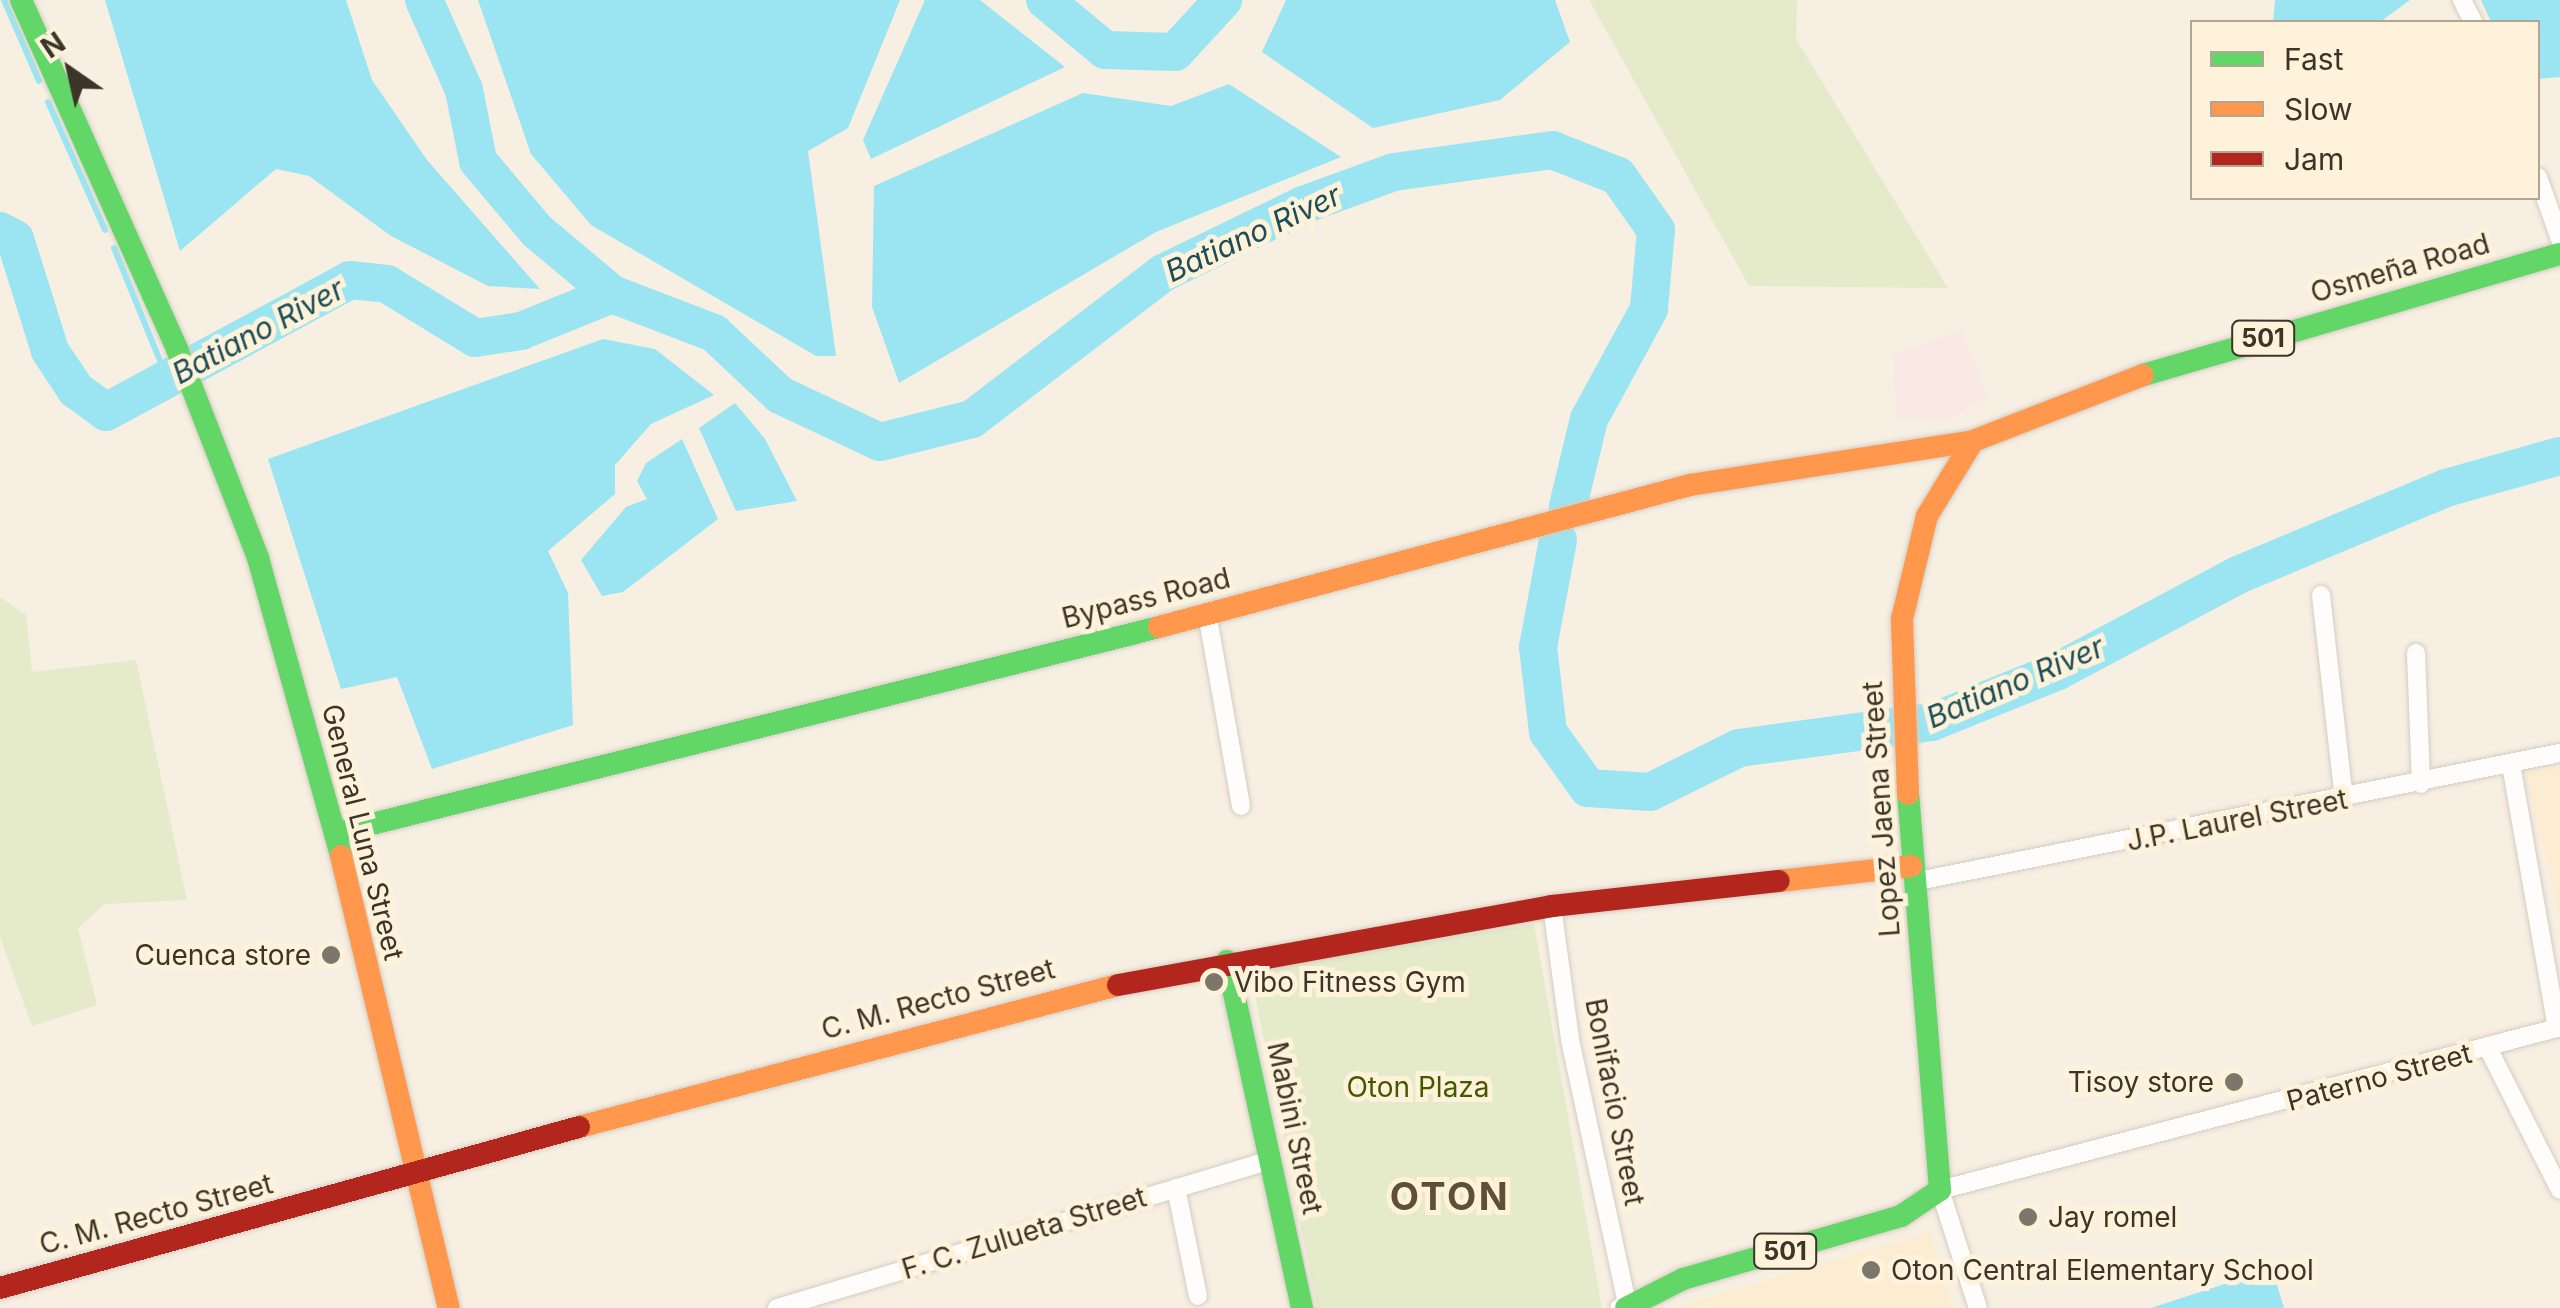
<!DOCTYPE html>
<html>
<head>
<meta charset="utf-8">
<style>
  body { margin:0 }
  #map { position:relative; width:2560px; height:1308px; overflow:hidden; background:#f7efe2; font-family:Inter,sans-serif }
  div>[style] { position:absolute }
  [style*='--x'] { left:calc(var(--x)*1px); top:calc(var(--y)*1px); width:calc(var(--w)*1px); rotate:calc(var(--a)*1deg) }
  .commercial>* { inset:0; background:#fae8e4 }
  .built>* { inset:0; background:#fbecd2 }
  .green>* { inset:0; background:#e4eaca }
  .water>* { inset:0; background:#9be5f2 }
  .stream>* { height:6px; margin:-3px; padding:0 3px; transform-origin:3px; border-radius:3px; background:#9be5f2 }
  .river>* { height:38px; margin:-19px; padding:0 19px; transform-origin:19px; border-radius:19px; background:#9be5f2 }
  .roads { filter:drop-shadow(0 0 2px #d4cdc2) drop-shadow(0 0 2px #d4cdc2) }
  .street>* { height:18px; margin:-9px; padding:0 9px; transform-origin:9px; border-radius:9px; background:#fefdfb }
  .fast>* { height:22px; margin:-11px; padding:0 11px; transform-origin:11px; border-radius:11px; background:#63d668 }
  .slow>* { height:22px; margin:-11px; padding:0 11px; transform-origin:11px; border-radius:11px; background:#ff974d }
  .jam>* { height:22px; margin:-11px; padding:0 11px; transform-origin:11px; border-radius:11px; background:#b3261e }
  .dots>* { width:28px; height:28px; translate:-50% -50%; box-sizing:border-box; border:5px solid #fff2da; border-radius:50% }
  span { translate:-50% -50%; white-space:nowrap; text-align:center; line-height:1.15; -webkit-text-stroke:10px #fff2da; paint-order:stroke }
  .shield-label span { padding:2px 8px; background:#fff2da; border:2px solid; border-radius:8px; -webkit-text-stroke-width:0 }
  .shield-label { font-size:25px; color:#3b3529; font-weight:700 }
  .street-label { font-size:28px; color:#3b3529 }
  .poi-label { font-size:28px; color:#3b3529 }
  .right { translate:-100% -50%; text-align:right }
  .left { translate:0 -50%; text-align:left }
  .park-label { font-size:28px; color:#435900 }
  .water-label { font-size:30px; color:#1d4d57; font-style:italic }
  .district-label { font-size:38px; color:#5d5036; font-weight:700; letter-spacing:2.5px }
  .legend { position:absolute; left:2190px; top:20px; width:350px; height:180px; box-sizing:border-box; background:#fff2da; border:2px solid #b1a693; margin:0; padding:12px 18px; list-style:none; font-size:30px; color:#3b3529 }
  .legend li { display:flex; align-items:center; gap:20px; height:50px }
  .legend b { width:50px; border:2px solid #b1a693 }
  .north { position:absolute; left:20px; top:20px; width:100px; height:100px; -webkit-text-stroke:8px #fff2da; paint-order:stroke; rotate:326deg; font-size:28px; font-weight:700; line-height:40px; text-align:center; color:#3b3529 }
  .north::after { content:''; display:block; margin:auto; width:35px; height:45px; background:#3b3529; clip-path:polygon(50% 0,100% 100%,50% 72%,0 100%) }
</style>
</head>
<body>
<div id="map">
  <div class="commercial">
    <i style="clip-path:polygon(1962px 330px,1987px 397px,1946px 421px,1896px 418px,1893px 354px)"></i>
  </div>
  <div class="built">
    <i style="clip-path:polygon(2560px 766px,2560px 917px,2525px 774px)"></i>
    <i style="clip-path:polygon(1930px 1232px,1952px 1308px,1672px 1308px)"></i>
  </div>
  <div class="green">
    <i style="clip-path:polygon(1589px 0,1797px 0,1796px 39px,1948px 288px,1749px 286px)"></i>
    <i style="clip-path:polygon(0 597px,26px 615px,32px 672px,136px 660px,187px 900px,105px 904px,78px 928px,97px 1005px,32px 1026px,0 937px)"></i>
    <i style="clip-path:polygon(1534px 924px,1602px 1308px,1317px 1308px,1250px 970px)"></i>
  </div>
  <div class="water">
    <i style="clip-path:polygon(105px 0,346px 0,372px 80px,427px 160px,540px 289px,488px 286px,391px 236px,309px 176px,276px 169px,180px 251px)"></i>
    <i style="clip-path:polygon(478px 0,900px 0,848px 128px,808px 151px,836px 356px,816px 356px,591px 225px,531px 154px)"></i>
    <i style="clip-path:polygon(925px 0,980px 0,1065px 67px,871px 159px,863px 140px)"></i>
    <i style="clip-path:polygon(1286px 0,1555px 0,1570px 42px,1500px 100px,1373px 128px,1262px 52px)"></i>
    <i style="clip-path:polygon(2275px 0,2410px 0,2380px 22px,2273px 22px)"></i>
    <i style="clip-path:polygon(2481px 0,2560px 0,2560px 77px,2538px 79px,2538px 22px,2491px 22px)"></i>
    <i style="clip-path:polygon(1229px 84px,1341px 157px,1156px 232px,899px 383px,872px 307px,874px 186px,1083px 93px,1171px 106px)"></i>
    <i style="clip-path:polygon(603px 339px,655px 349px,714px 395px,651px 424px,615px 465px,615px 494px,548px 551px,568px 593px,573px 725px,432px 769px,397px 677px,341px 689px,268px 459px)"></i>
    <i style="clip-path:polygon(735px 403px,765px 439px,797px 501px,736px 511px,699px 428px)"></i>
    <i style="clip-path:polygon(682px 439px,718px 519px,623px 592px,602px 596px,581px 560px,626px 507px,647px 499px,637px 481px,646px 463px)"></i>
    <i style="clip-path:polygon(2237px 1280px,2276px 1282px,2284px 1308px,2151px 1308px)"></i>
  </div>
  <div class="stream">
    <i style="--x:4;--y:0;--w:88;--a:66.6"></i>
    <i style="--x:48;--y:102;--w:140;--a:66"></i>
    <i style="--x:114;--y:248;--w:143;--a:67.8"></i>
  </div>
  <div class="river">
    <i style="--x:424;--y:0;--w:98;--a:66"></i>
    <i style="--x:464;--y:90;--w:72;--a:78.8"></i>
    <i style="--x:478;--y:161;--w:92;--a:49.9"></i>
    <i style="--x:537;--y:231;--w:98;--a:40"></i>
    <i style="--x:1045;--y:0;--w:78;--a:39.8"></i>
    <i style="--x:1105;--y:50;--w:70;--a:1.6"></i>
    <i style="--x:1175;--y:52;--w:71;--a:-47.3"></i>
    <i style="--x:0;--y:231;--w:17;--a:28"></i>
    <i style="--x:15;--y:239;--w:117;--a:72.6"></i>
    <i style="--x:50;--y:351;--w:47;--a:56.3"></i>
    <i style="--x:76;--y:390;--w:37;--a:36"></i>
    <i style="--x:106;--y:412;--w:277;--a:-28.4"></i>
    <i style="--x:350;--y:280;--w:37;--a:6"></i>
    <i style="--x:387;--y:284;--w:103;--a:31.5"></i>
    <i style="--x:475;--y:338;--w:47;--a:-8.7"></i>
    <i style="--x:521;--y:331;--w:98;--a:-22.1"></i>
    <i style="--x:612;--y:294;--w:109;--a:20.9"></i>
    <i style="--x:714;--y:333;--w:91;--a:43.2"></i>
    <i style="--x:780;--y:395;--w:110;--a:25.2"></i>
    <i style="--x:880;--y:442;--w:95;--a:-14"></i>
    <i style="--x:972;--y:419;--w:240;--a:-37.4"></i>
    <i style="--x:1163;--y:273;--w:156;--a:-25.9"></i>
    <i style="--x:1303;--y:205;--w:97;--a:-19.9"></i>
    <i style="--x:1394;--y:172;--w:160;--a:-7.9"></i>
    <i style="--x:1552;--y:150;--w:71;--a:21.5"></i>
    <i style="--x:1618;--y:176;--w:66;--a:54.9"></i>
    <i style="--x:1656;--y:230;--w:79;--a:95.1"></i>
    <i style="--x:1649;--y:309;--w:125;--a:118.6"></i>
    <i style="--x:1589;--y:419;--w:89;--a:103.6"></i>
    <i style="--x:1558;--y:540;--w:109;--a:100.6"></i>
    <i style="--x:1538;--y:647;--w:86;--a:83.3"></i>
    <i style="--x:1548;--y:732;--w:69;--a:54.5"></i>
    <i style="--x:1588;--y:788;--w:62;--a:3.7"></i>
    <i style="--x:1650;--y:792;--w:99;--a:-26.3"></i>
    <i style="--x:1739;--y:748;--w:195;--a:-7.7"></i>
    <i style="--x:1932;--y:722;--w:136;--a:-22"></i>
    <i style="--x:2058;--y:671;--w:204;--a:-28.1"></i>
    <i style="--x:2238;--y:575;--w:225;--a:-22.7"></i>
    <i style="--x:2446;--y:488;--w:118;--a:-15.7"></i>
  </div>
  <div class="roads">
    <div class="street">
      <i style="--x:2462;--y:0;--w:25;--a:63"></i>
      <i style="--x:2538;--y:177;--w:66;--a:70.5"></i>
      <i style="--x:2321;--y:595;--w:206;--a:83.6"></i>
      <i style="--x:1207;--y:613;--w:196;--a:80"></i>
      <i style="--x:2416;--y:653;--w:131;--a:87.8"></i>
      <i style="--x:1913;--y:882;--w:660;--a:-11.28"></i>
      <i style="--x:1552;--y:906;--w:135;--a:82.3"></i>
      <i style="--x:1570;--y:1040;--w:269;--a:77.8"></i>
      <i style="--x:1627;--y:1303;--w:9;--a:148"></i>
      <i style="--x:2488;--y:1048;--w:159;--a:63.1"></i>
      <i style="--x:1176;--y:1188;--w:110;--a:78.5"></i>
      <i style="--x:777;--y:1308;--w:516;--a:-16.68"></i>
      <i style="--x:1978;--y:1308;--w:124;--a:-107.9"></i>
      <i style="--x:1940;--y:1190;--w:638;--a:-14.71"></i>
      <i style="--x:2557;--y:1028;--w:268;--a:-99.9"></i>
    </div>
    <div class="fast">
      <i style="--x:21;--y:0;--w:382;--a:65.9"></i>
      <i style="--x:177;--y:349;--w:224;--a:68.8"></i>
      <i style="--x:258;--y:558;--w:309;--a:74.4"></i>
      <i style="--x:2143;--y:375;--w:434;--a:-16.2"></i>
      <i style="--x:336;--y:833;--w:848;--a:-14.05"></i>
      <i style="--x:1227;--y:961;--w:355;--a:77.8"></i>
      <i style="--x:1626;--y:1308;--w:64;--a:-27"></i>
      <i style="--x:1683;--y:1279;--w:227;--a:-16.1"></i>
      <i style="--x:1901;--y:1216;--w:47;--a:-33.7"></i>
      <i style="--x:1940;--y:1190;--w:397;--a:-94.6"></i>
    </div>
    <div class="slow">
      <i style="--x:1159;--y:627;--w:550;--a:-14.97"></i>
      <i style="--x:1690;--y:485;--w:286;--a:-8.8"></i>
      <i style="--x:1908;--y:794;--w:175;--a:-92"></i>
      <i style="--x:1902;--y:619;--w:106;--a:-76.4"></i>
      <i style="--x:1927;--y:516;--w:88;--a:-58.5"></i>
      <i style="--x:1973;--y:441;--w:182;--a:-21.2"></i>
      <i style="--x:341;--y:856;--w:465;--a:76.6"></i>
      <i style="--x:1779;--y:881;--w:133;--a:-6.5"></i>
      <i style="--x:579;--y:1127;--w:557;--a:-14.76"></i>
    </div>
    <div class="jam">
      <i style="--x:1118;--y:985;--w:441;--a:-10.3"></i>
      <i style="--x:1552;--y:906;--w:228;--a:-6.3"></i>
      <i style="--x:0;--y:1288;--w:601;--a:-15.54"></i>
    </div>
  </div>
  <div class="dots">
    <i style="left:331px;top:955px;background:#7d766a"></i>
    <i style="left:1214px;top:982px;background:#7d766a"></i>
    <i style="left:2234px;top:1082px;background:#7d766a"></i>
    <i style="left:2028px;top:1217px;background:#7d766a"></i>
    <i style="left:1871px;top:1270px;background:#7d766a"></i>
  </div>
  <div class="shield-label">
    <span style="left:2263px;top:338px">501</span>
    <span style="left:1785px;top:1251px">501</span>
  </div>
  <div class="street-label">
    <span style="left:2400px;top:268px;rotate:-16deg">Osmeña Road</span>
    <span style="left:1146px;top:598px;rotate:-14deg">Bypass Road</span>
    <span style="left:1881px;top:809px;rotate:-94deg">Lopez Jaena Street</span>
    <span style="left:2237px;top:820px;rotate:-11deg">J.P. Laurel Street</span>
    <span style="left:363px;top:832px;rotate:76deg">General Luna Street</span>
    <span style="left:938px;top:999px;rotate:-15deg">C. M. Recto Street</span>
    <span style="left:2379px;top:1077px;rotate:-15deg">Paterno Street</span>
    <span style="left:1615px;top:1102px;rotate:79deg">Bonifacio Street</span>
    <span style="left:1295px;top:1128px;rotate:78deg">Mabini Street</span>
    <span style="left:156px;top:1214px;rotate:-15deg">C. M. Recto Street</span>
    <span style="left:1024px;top:1233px;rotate:-17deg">F. C. Zulueta Street</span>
  </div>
  <div class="poi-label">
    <span class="right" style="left:311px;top:955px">Cuenca store</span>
    <span class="left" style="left:1234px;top:982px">Vibo Fitness Gym</span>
    <span class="right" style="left:2214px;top:1082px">Tisoy store</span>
    <span class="left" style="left:2048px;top:1217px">Jay romel</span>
    <span class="left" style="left:1891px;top:1270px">Oton Central Elementary School</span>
  </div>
  <div class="park-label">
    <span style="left:1418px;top:1087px">Oton Plaza</span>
  </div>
  <div class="water-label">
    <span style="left:1253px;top:233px;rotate:-25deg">Batiano River</span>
    <span style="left:258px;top:331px;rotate:-28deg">Batiano River</span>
    <span style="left:2015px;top:682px;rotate:-23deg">Batiano River</span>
  </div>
  <div class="district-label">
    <span style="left:1450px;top:1197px">OTON</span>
  </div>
  <ul class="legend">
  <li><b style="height:12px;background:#63d668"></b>Fast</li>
  <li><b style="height:12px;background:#ff974d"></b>Slow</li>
  <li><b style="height:12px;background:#b3261e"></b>Jam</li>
  </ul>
  <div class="north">N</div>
</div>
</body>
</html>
